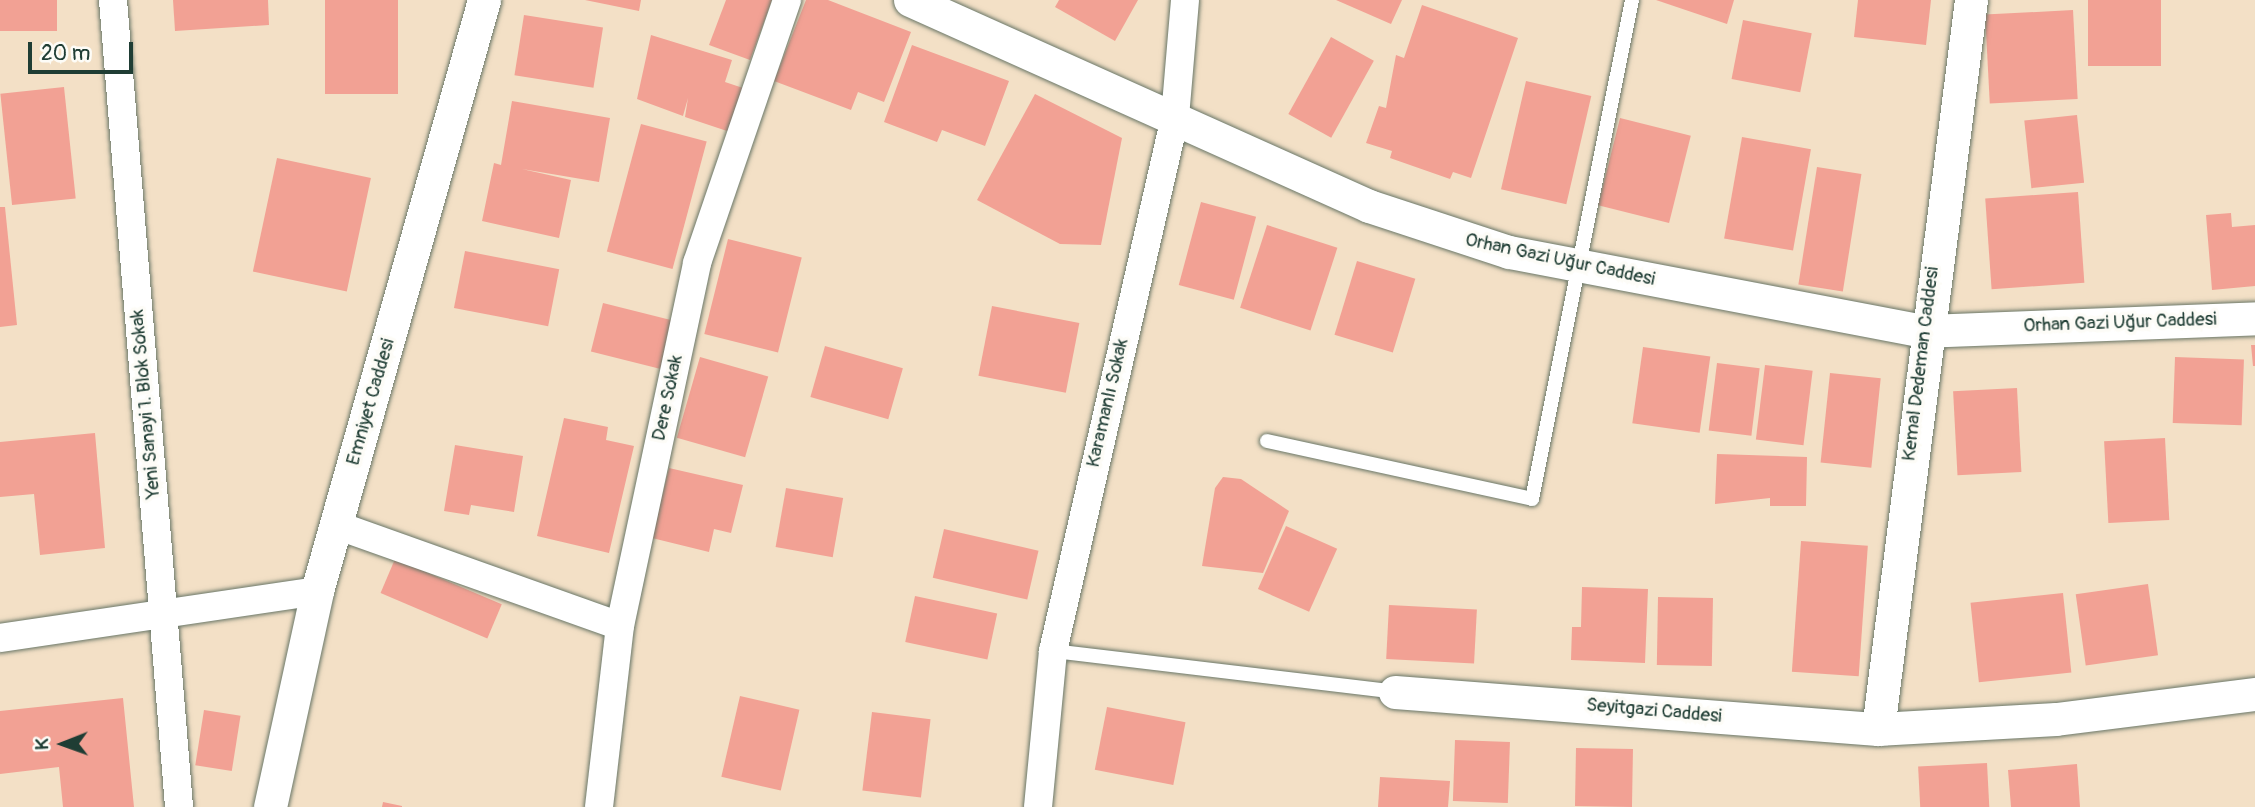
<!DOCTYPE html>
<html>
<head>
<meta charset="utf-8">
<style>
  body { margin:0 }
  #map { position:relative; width:2255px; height:807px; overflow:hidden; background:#f3e0c6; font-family:Pangolin,sans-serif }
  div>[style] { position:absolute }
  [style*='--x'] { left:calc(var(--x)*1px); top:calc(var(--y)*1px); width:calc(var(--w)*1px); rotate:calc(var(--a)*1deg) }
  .building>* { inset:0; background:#f2a194; transform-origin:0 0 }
  .roads { filter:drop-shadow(0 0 2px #697667) drop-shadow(0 0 2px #697667) }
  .service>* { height:14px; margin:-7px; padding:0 7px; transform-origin:7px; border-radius:7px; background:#fff }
  .minor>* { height:28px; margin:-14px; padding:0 14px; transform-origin:14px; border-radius:14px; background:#fff }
  .tertiary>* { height:33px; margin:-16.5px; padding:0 16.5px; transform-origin:16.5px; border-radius:16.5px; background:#fff }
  span { translate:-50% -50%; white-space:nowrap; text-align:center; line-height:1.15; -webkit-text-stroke:7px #fdfcf7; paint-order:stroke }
  .street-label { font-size:19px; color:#1f3d34 }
  .north { position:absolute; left:28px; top:709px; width:70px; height:70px; -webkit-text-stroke:5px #fdfcf7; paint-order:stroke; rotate:269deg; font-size:19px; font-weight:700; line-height:28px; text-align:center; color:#1f3d34 }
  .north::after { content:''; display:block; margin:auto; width:24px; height:32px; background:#1f3d34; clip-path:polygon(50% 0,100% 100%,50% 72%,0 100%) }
  .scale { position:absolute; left:28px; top:42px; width:105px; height:32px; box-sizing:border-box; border:4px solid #1f3d34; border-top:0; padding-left:9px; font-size:21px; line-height:24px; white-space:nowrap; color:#1f3d34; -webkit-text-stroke:5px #fdfcf7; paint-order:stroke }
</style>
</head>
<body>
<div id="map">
  <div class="building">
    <i style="left:0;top:0;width:57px;height:31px"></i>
    <i style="clip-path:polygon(173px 0,268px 0,269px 25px,175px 31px)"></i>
    <i style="left:325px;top:0;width:73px;height:94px"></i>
    <i style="clip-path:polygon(585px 0,641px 0,639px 11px)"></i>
    <i style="clip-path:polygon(726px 0,772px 0,750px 60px,709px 45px)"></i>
    <i style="clip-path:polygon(806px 0,828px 0,911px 32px,884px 102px,858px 92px,851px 110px,774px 81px)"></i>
    <i style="clip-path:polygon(1059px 0,1138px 0,1115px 41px,1055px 7px)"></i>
    <i style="clip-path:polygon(1336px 0,1402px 0,1391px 24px)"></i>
    <i style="clip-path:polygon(1656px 0,1734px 0,1727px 24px)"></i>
    <i style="clip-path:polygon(1858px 0,1931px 0,1926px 45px,1854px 37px)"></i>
    <i style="left:2088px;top:0;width:73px;height:66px"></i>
    <i style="clip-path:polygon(1422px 5px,1518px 38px,1471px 178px,1453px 172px,1450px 179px,1390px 158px,1392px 151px,1366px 143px,1379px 106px,1386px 108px,1396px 55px,1404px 58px)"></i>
    <i style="left:2073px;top:10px;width:89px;height:88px;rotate:87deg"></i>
    <i style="left:524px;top:15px;width:80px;height:61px;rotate:9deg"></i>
    <i style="left:1743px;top:20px;width:70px;height:60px;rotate:11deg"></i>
    <i style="clip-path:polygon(651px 35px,732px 60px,725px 82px,743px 88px,730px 132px,685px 117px,688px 98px,683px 116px,637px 99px)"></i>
    <i style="left:1331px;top:37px;width:49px;height:88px;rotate:29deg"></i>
    <i style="clip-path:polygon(912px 45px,1009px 81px,985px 146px,942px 130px,937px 142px,884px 122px)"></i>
    <i style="left:1526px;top:81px;width:67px;height:111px;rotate:13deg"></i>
    <i style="left:64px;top:87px;width:112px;height:64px;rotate:84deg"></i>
    <i style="clip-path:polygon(1035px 94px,1122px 138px,1101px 245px,1060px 244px,977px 200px)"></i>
    <i style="clip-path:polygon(512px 101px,610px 118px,599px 182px,522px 169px,571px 180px,559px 238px,482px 221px,494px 163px,501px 165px)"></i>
    <i style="left:2077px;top:115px;width:68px;height:53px;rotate:84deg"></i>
    <i style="left:1620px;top:118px;width:73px;height:90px;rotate:14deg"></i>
    <i style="left:641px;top:124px;width:68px;height:132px;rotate:15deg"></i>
    <i style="left:1742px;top:137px;width:70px;height:103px;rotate:10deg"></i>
    <i style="left:277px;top:158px;width:96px;height:116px;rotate:12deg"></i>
    <i style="left:1817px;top:167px;width:45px;height:119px;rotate:9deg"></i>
    <i style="left:2078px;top:192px;width:91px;height:93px;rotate:86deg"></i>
    <i style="left:1201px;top:202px;width:57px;height:86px;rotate:15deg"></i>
    <i style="clip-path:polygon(0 207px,5px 207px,17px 325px,0 327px)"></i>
    <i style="clip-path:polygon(2231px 213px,2232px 227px,2255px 225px,2255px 286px,2212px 290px,2206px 215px)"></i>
    <i style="left:1267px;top:225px;width:74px;height:87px;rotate:18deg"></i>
    <i style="left:728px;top:239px;width:76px;height:98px;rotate:14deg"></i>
    <i style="left:465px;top:251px;width:96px;height:58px;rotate:11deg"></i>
    <i style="left:1357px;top:261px;width:61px;height:77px;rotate:17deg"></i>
    <i style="left:603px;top:303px;width:76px;height:50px;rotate:14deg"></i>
    <i style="left:992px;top:306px;width:89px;height:71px;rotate:11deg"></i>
    <i style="clip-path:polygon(2251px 345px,2255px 345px,2255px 366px,2253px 366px)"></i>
    <i style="left:825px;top:346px;width:81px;height:53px;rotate:16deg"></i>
    <i style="left:1643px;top:347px;width:68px;height:77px;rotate:8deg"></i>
    <i style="left:700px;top:357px;width:71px;height:84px;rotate:16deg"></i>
    <i style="left:2175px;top:357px;width:69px;height:66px;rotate:2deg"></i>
    <i style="left:1717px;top:363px;width:43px;height:68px;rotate:7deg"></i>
    <i style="left:1765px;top:365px;width:48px;height:75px;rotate:7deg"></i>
    <i style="left:1830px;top:373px;width:51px;height:90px;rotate:6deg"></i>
    <i style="left:2017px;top:388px;width:84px;height:64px;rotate:87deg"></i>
    <i style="clip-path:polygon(564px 418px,608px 427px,606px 440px,634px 446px,609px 553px,537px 536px)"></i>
    <i style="clip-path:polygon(95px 433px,105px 548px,40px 555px,34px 494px,0 497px,0 442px)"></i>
    <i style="left:2165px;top:438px;width:82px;height:61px;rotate:87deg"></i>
    <i style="clip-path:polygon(455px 445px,523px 456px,514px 512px,471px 505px,469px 515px,444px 511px)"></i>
    <i style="clip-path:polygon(1717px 454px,1807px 457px,1806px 506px,1770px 506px,1770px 498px,1715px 504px)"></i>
    <i style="clip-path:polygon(669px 468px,743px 485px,731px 533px,714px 529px,709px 552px,652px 538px)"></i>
    <i style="clip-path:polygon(1223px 477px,1241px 479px,1289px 511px,1263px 573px,1202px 566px,1215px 488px)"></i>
    <i style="left:786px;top:488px;width:58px;height:60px;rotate:10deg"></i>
    <i style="left:1286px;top:526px;width:56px;height:69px;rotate:24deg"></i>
    <i style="left:944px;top:529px;width:97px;height:50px;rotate:13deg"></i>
    <i style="left:1801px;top:541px;width:67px;height:131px;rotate:4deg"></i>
    <i style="left:395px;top:559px;width:116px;height:37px;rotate:23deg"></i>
    <i style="left:2148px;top:584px;width:72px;height:73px;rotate:82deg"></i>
    <i style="clip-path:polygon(1582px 587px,1648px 589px,1645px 663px,1571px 660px,1572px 627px,1581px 627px)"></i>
    <i style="left:2063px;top:593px;width:80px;height:93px;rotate:84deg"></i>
    <i style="left:915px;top:596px;width:84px;height:47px;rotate:12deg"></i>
    <i style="left:1658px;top:597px;width:55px;height:68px;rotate:1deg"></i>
    <i style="left:1389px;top:605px;width:88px;height:54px;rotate:3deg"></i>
    <i style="left:740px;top:696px;width:61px;height:83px;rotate:13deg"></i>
    <i style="clip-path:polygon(123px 698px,134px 807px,63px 807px,59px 767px,0 774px,0 711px)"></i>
    <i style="left:1107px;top:707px;width:80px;height:64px;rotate:11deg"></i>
    <i style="left:204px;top:710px;width:37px;height:56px;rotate:9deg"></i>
    <i style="left:872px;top:712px;width:59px;height:79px;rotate:7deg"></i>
    <i style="left:1455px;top:740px;width:55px;height:61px;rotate:2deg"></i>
    <i style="left:1576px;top:748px;width:57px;height:58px;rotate:1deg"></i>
    <i style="left:1987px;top:763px;width:44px;height:69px;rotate:87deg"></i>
    <i style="clip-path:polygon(2077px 764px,2080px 807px,2011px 807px,2008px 770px)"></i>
    <i style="clip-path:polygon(1380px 777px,1450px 781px,1448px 807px,1378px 807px)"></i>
    <i style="clip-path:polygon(383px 802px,402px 806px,402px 807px,382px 807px)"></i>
  </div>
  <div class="roads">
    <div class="service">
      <i style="--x:1267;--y:441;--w:271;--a:12.3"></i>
      <i style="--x:1532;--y:499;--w:509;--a:-78.67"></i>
      <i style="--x:1053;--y:651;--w:344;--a:6.8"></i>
    </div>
    <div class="minor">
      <i style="--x:113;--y:0;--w:810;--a:85.32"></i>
      <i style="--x:336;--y:525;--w:301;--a:19.6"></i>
      <i style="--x:0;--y:638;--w:320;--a:-8.4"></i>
      <i style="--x:599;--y:807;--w:182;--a:-83.4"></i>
      <i style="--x:620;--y:626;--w:371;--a:-78"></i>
      <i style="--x:697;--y:263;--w:278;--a:-71.1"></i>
      <i style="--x:1038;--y:807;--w:157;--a:-84.5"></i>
      <i style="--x:1053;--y:651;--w:548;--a:-77.13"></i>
      <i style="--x:1175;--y:117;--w:117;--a:-85.1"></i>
    </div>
    <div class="tertiary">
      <i style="--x:910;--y:0;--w:503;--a:24.17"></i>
      <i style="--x:1369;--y:206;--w:147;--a:18.2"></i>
      <i style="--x:1509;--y:252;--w:422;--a:10.8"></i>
      <i style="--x:1924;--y:331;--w:331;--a:-2.2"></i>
      <i style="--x:1395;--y:692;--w:484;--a:4.4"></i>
      <i style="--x:1878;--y:729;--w:178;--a:-3.2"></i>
      <i style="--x:2056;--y:719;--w:201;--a:-7.2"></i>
      <i style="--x:1878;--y:729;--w:735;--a:-82.73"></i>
      <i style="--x:270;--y:807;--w:221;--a:-77.7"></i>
      <i style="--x:317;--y:591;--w:614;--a:-74.22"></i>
    </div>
  </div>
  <div class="street-label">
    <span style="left:1560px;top:260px;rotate:12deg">Orhan Gazi Uğur Caddesi</span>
    <span style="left:2120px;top:323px;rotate:-2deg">Orhan Gazi Uğur Caddesi</span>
    <span style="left:1921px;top:364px;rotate:-83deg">Kemal Dedeman Caddesi</span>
    <span style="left:668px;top:398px;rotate:-78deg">Dere Sokak</span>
    <span style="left:371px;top:402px;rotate:-74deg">Emniyet Caddesi</span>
    <span style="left:1108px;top:403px;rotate:-77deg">Karamanlı Sokak</span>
    <span style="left:146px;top:404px;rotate:-95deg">Yeni Sanayi 1. Blok Sokak</span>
    <span style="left:1654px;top:711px;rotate:5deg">Seyitgazi Caddesi</span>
  </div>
  <div class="north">K</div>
  <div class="scale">20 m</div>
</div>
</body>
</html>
